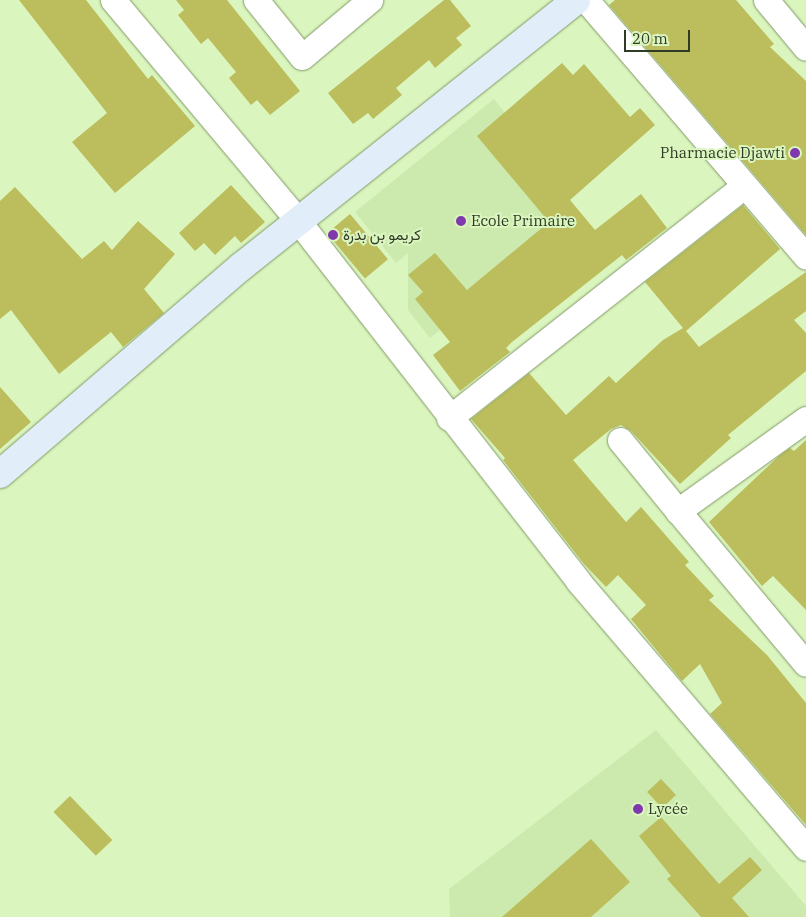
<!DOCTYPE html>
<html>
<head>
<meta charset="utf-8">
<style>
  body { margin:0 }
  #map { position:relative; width:806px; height:917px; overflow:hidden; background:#dbf5bf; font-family:"IBM Plex Serif",Vazirmatn,serif }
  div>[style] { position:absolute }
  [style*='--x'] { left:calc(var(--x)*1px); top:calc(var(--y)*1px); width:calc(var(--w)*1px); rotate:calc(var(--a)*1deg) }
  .built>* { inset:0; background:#cceaad }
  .building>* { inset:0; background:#bcbd5c; transform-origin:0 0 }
  .roads { filter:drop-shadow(0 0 1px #819a67) drop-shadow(0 0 1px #819a67) }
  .street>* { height:25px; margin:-12.5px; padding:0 12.5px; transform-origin:12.5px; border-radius:12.5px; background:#fff }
  .secondary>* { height:28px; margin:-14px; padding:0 14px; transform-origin:14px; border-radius:14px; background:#e1eefa }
  .dots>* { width:14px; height:14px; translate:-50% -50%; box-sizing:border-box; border:2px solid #dbf5bf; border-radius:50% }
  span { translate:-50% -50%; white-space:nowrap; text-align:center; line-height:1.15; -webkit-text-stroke:4px #dbf5bf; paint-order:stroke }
  .poi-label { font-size:15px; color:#303b25 }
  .right { translate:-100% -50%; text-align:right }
  .left { translate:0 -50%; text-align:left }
  .scale { position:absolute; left:624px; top:30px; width:66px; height:22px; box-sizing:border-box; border:2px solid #303b25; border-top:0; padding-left:6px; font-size:15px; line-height:18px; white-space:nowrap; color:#303b25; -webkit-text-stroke:4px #dbf5bf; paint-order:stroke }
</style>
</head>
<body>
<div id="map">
  <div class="built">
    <i style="clip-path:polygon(494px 99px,565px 189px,567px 230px,430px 338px,408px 310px,408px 253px,396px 263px,355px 212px)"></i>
    <i style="clip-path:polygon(656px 730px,806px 906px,806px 917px,450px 917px,449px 889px)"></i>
  </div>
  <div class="building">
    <i style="clip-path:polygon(19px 0,86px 0,148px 79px,152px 75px,195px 126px,115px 193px,72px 142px,107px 113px)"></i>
    <i style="clip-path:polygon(176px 0,227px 0,300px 91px,270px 115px,257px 100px,251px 105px,229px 78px,236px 72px,208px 38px,201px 44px,178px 15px,184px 10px)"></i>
    <i style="clip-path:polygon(444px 0,450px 0,471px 26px,456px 38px,462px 45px,435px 68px,429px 60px,396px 88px,402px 95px,373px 119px,368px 113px,353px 124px,328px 93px)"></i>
    <i style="clip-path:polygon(615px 0,736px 0,774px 44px,770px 47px,806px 81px,806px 235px,609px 5px)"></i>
    <i style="clip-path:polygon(562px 63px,573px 75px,584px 64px,630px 117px,640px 108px,655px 125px,570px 200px,595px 230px,641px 194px,667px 228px,626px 260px,622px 255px,512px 342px,506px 348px,510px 352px,460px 391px,433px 355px,450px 342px,415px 299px,423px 292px,408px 275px,435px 253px,467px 290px,549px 222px,477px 136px)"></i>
    <i style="clip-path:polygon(231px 185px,265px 222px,241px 243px,235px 236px,215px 255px,204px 243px,195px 251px,179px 233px)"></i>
    <i style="clip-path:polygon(15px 187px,82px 259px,104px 241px,112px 250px,138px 221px,175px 254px,144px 289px,164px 313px,123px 347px,111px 332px,59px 374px,11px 310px,0 319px,0 201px)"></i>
    <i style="clip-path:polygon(743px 205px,780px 249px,686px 331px,699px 347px,806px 272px,806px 311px,794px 320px,806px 333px,806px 371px,728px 435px,731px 438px,680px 484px,631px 431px,621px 425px,611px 429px,573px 460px,626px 522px,641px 507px,689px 562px,685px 565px,714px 596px,709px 600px,767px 655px,806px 703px,806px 825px,710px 714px,722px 703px,700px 664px,682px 681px,631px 619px,646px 605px,618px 575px,606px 587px,584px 564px,503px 460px,505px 458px,471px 419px,529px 373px,566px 415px,609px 376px,616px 383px,663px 340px,683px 328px,645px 282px)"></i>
    <i style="left:350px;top:214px;width:59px;height:30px;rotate:50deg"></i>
    <i style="clip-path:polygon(0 387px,31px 422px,0 449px)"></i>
    <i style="clip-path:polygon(806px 440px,806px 610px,773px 576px,762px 586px,709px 522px,780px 455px,790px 448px,794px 451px)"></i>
    <i style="left:661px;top:779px;width:22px;height:19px;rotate:47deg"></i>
    <i style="left:70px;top:796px;width:61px;height:23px;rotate:46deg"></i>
    <i style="clip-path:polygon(661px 817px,719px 884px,750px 857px,762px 870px,732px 898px,749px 917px,701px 917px,667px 879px,671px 876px,639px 836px)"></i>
    <i style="clip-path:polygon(591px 839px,630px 882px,591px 917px,502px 917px)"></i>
  </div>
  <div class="roads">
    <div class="street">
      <i style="--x:113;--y:0;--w:290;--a:50"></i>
      <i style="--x:299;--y:222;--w:455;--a:52.1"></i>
      <i style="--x:578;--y:581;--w:351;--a:49.5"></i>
      <i style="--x:256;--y:0;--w:73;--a:51.1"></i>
      <i style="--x:302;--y:57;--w:89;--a:-40"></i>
      <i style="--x:586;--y:0;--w:338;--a:49.4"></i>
      <i style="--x:766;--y:0;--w:62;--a:50.2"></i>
      <i style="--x:449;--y:418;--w:375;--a:-38.2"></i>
      <i style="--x:806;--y:419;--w:158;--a:144.3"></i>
      <i style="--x:678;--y:511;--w:199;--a:50.1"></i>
      <i style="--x:620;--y:440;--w:92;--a:50.8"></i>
    </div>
    <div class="secondary">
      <i style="--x:0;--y:474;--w:319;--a:-40.7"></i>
      <i style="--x:242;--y:266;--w:427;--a:-38.5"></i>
    </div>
  </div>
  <div class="dots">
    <i style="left:795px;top:153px;background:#7f39ac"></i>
    <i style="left:461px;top:221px;background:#7f39ac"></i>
    <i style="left:333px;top:235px;background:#7f39ac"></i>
    <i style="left:638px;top:809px;background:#7f39ac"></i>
  </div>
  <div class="poi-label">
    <span class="right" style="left:785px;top:153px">Pharmacie Djawti</span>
    <span class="left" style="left:471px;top:221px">Ecole Primaire</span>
    <span class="left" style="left:343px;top:235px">كريمو بن بدرة</span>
    <span class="left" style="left:648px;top:809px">Lycée</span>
  </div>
  <div class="scale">20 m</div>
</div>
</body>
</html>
